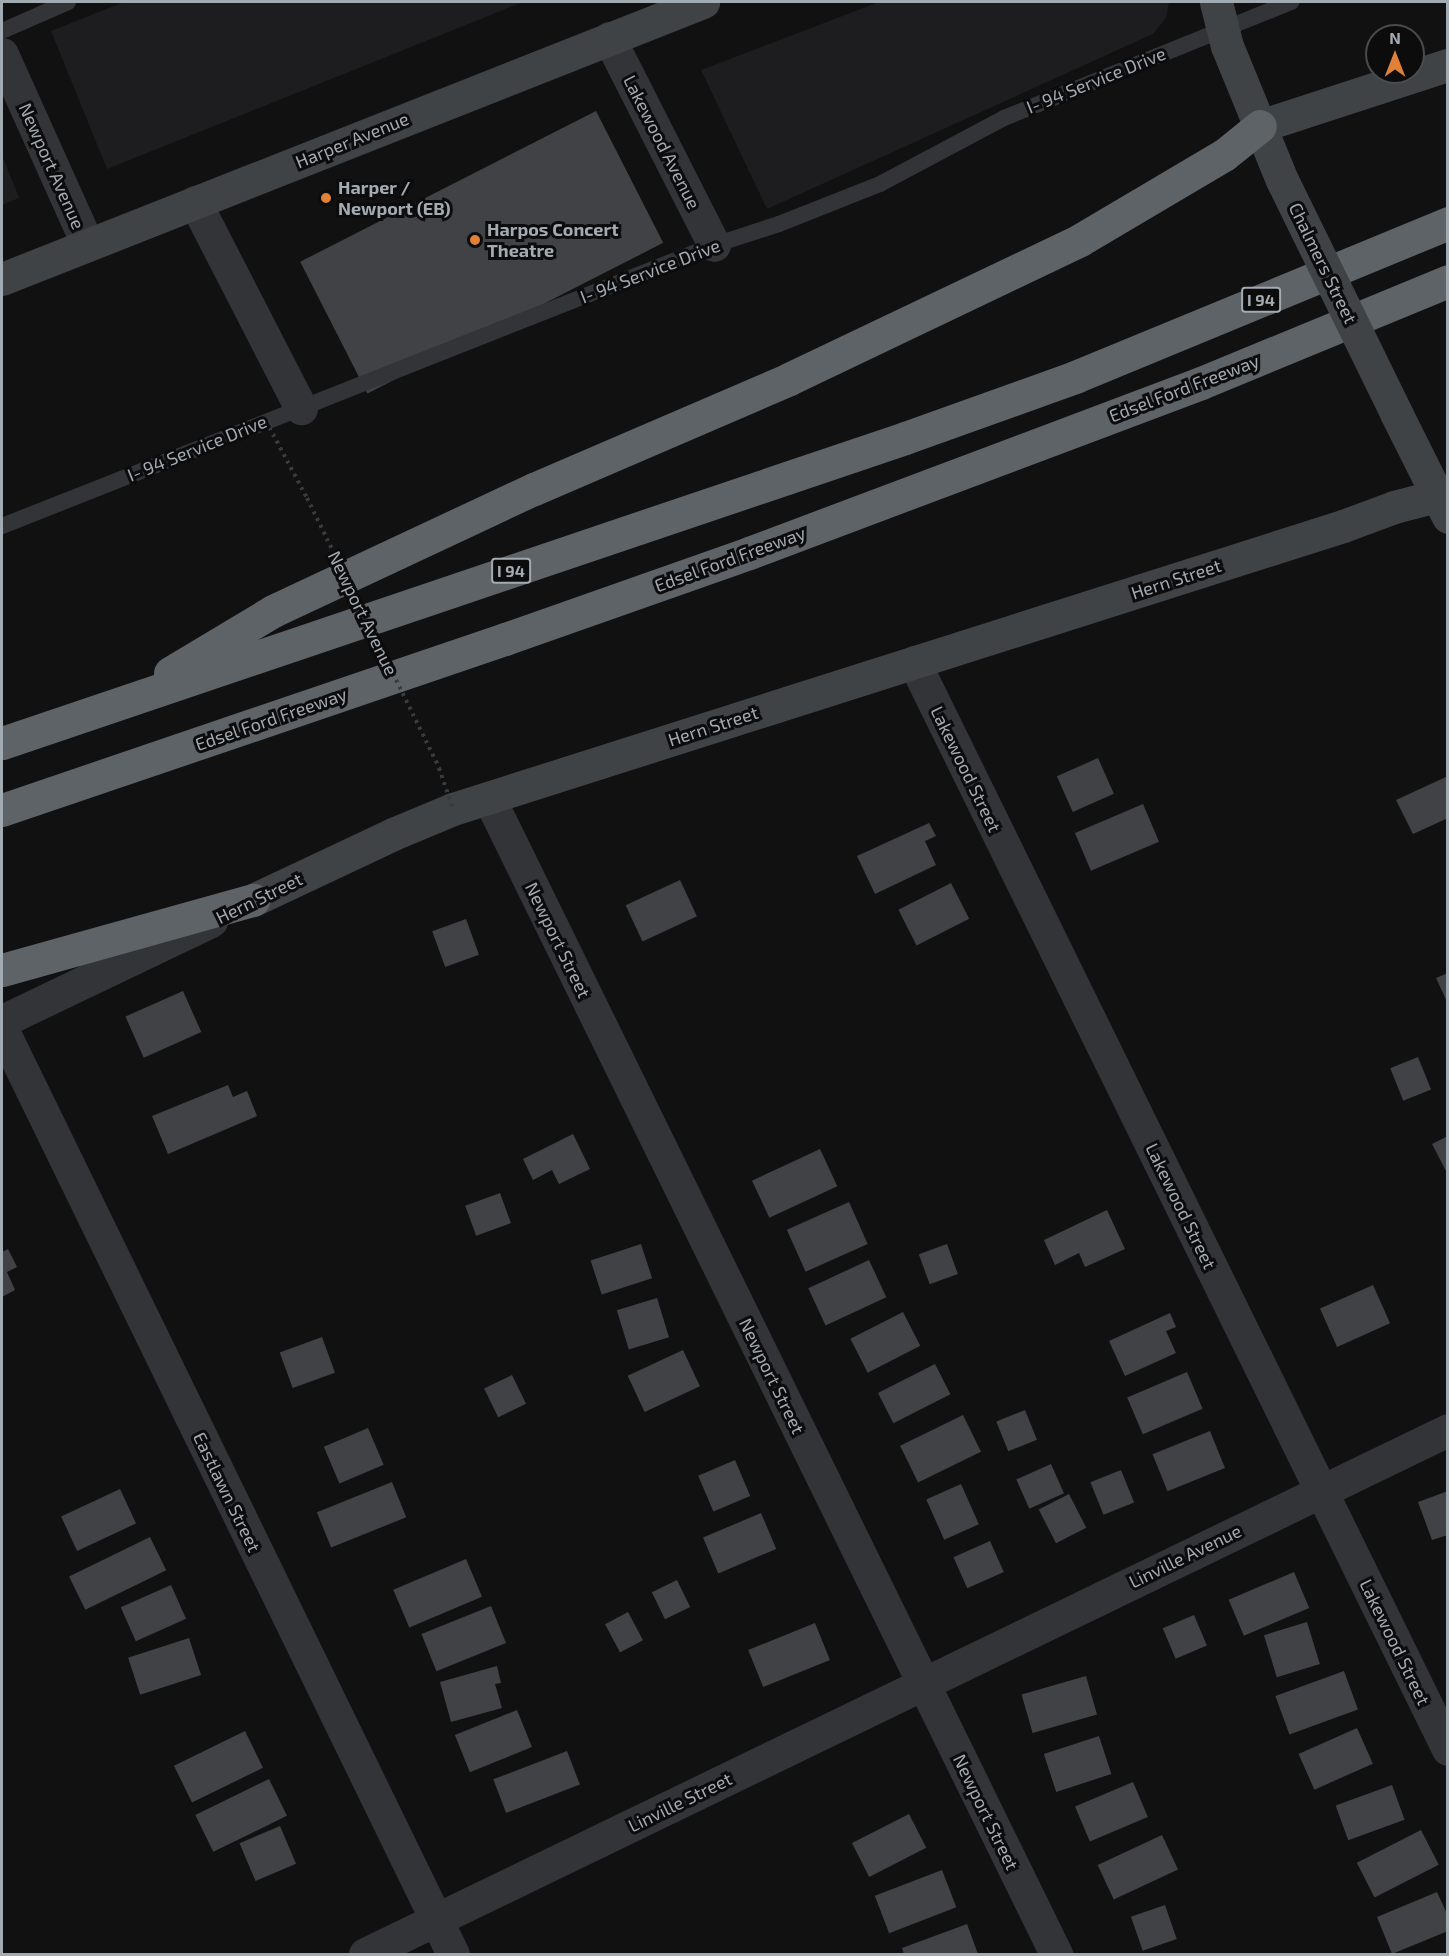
<!DOCTYPE html>
<html>
<head>
<meta charset="utf-8">
<style>
  body { margin:0 }
  #map { position:relative; width:1449px; height:1956px; overflow:hidden; background:#111112; font-family:"Exo 2",sans-serif }
  div>[style] { position:absolute }
  [style*='--x'] { left:calc(var(--x)*1px); top:calc(var(--y)*1px); width:calc(var(--w)*1px); rotate:calc(var(--a)*1deg) }
  .built>* { inset:0; background:#1d1d1f }
  .building>* { inset:0; background:#404245; transform-origin:0 0 }
  .lane>* { height:16px; margin:-8px; padding:0 8px; transform-origin:8px; border-radius:8px; background:#323437 }
  .street>* { height:33px; margin:-16.5px; padding:0 16.5px; transform-origin:16.5px; border-radius:16.5px; background:#323437 }
  .secondary>* { height:33px; margin:-16.5px; padding:0 16.5px; transform-origin:16.5px; border-radius:16.5px; background:#404346 }
  .highway>* { height:33px; margin:-16.5px; padding:0 16.5px; transform-origin:16.5px; border-radius:16.5px; background:#5e6367 }
  .path-bridge>* { height:4px; margin-top:-2px; transform-origin:0; background:repeating-linear-gradient(90deg,#383b3e 0 3px,transparent 0 7.5px) }
  .secondary-bridge>* { height:33px; margin:-16.5px; padding:0 16.5px; transform-origin:16.5px; border-radius:16.5px; background:#404346 }
  .dots>* { width:16px; height:16px; translate:-50% -50%; box-sizing:border-box; border:3px solid #0c0c0d; border-radius:50% }
  span { translate:-50% -50%; white-space:nowrap; text-align:center; line-height:1.15; -webkit-text-stroke:6px #0c0c0d; paint-order:stroke }
  .shield-label span { padding:2px 4px; background:#0c0c0d; border:2px solid; border-radius:4px; -webkit-text-stroke-width:0 }
  .shield-label { font-size:16px; color:#a3abb2; font-weight:700 }
  .street-label { font-size:18px; color:#a3abb2 }
  .poi-label { font-size:18px; color:#a3abb2; font-weight:700 }
  .left { translate:0 -50%; text-align:left }
  .frame { position:absolute; inset:0; border:3px solid #a3abb2; pointer-events:none }
  .north { position:absolute; left:1365px; top:24px; width:60px; height:60px; box-sizing:border-box; background:#0c0c0d; border:2px solid #484c4f; border-radius:50%; rotate:0deg; font-size:16px; font-weight:700; line-height:24px; text-align:center; color:#a3abb2 }
  .north::after { content:''; display:block; margin:auto; width:21px; height:27px; background:#e18139; clip-path:polygon(50% 0,100% 100%,50% 72%,0 100%) }
</style>
</head>
<body>
<div id="map">
  <div class="built">
    <i style="clip-path:polygon(124px 2px,523px 2px,107px 169px,51px 31px)"></i>
    <i style="clip-path:polygon(879px 2px,1169px 2px,1166px 18px,1153px 34px,767px 209px,701px 70px)"></i>
    <i style="clip-path:polygon(2px 155px,19px 198px,2px 205px)"></i>
  </div>
  <div class="building">
    <i style="left:596px;top:111px;width:148px;height:332px;rotate:63deg"></i>
    <i style="left:1098px;top:758px;width:39px;height:45px;rotate:66deg"></i>
    <i style="clip-path:polygon(1448px 776px,1448px 818px,1413px 834px,1396px 800px)"></i>
    <i style="left:1143px;top:804px;width:41px;height:74px;rotate:67deg"></i>
    <i style="clip-path:polygon(929px 823px,936px 836px,925px 841px,936px 865px,875px 894px,857px 856px)"></i>
    <i style="left:680px;top:880px;width:40px;height:60px;rotate:65deg"></i>
    <i style="left:951px;top:883px;width:40px;height:59px;rotate:63deg"></i>
    <i style="left:466px;top:919px;width:38px;height:36px;rotate:70deg"></i>
    <i style="clip-path:polygon(1448px 973px,1448px 1004px,1436px 978px)"></i>
    <i style="left:183px;top:991px;width:45px;height:63px;rotate:66deg"></i>
    <i style="left:1418px;top:1057px;width:35px;height:30px;rotate:68deg"></i>
    <i style="clip-path:polygon(228px 1085px,233px 1097px,247px 1091px,257px 1116px,168px 1154px,152px 1116px)"></i>
    <i style="clip-path:polygon(573px 1134px,590px 1169px,559px 1184px,552px 1170px,533px 1180px,523px 1159px)"></i>
    <i style="clip-path:polygon(1448px 1136px,1448px 1175px,1432px 1144px)"></i>
    <i style="left:820px;top:1149px;width:41px;height:75px;rotate:65deg"></i>
    <i style="left:500px;top:1193px;width:32px;height:37px;rotate:70deg"></i>
    <i style="left:849px;top:1202px;width:46px;height:68px;rotate:66deg"></i>
    <i style="clip-path:polygon(1107px 1210px,1125px 1249px,1085px 1267px,1079px 1253px,1055px 1265px,1044px 1240px)"></i>
    <i style="left:641px;top:1244px;width:36px;height:53px;rotate:72deg"></i>
    <i style="left:947px;top:1244px;width:32px;height:30px;rotate:70deg"></i>
    <i style="clip-path:polygon(8px 1249px,17px 1267px,7px 1272px,15px 1290px,2px 1297px,2px 1252px)"></i>
    <i style="left:869px;top:1260px;width:41px;height:67px;rotate:65deg"></i>
    <i style="left:1373px;top:1285px;width:42px;height:58px;rotate:66deg"></i>
    <i style="left:657px;top:1298px;width:41px;height:42px;rotate:73deg"></i>
    <i style="left:903px;top:1312px;width:38px;height:59px;rotate:63deg"></i>
    <i style="clip-path:polygon(1170px 1313px,1176px 1327px,1166px 1331px,1176px 1353px,1125px 1376px,1109px 1341px)"></i>
    <i style="left:322px;top:1337px;width:38px;height:45px;rotate:70deg"></i>
    <i style="left:683px;top:1350px;width:40px;height:61px;rotate:65deg"></i>
    <i style="left:935px;top:1364px;width:34px;height:64px;rotate:63deg"></i>
    <i style="left:1187px;top:1372px;width:40px;height:65px;rotate:67deg"></i>
    <i style="left:512px;top:1375px;width:32px;height:31px;rotate:64deg"></i>
    <i style="left:1025px;top:1410px;width:32px;height:31px;rotate:68deg"></i>
    <i style="left:963px;top:1415px;width:41px;height:70px;rotate:64deg"></i>
    <i style="left:368px;top:1428px;width:40px;height:48px;rotate:67deg"></i>
    <i style="left:1210px;top:1431px;width:40px;height:62px;rotate:68deg"></i>
    <i style="left:735px;top:1460px;width:39px;height:40px;rotate:67deg"></i>
    <i style="left:1051px;top:1464px;width:32px;height:38px;rotate:66deg"></i>
    <i style="left:1121px;top:1470px;width:35px;height:33px;rotate:68deg"></i>
    <i style="left:392px;top:1482px;width:38px;height:81px;rotate:68deg"></i>
    <i style="left:961px;top:1484px;width:44px;height:38px;rotate:66deg"></i>
    <i style="left:120px;top:1489px;width:38px;height:65px;rotate:65deg"></i>
    <i style="clip-path:polygon(1448px 1491px,1448px 1535px,1432px 1540px,1418px 1502px)"></i>
    <i style="left:1069px;top:1494px;width:38px;height:34px;rotate:63deg"></i>
    <i style="left:761px;top:1513px;width:39px;height:63px;rotate:67deg"></i>
    <i style="left:150px;top:1537px;width:37px;height:90px;rotate:64deg"></i>
    <i style="left:990px;top:1541px;width:34px;height:40px;rotate:66deg"></i>
    <i style="left:466px;top:1559px;width:41px;height:79px;rotate:67deg"></i>
    <i style="left:1294px;top:1572px;width:39px;height:71px;rotate:67deg"></i>
    <i style="left:677px;top:1580px;width:30px;height:28px;rotate:64deg"></i>
    <i style="left:171px;top:1585px;width:37px;height:55px;rotate:66deg"></i>
    <i style="left:491px;top:1606px;width:40px;height:75px;rotate:68deg"></i>
    <i style="left:628px;top:1612px;width:32px;height:26px;rotate:62deg"></i>
    <i style="left:1194px;top:1615px;width:33px;height:34px;rotate:67deg"></i>
    <i style="left:1307px;top:1622px;width:44px;height:45px;rotate:73deg"></i>
    <i style="left:815px;top:1623px;width:40px;height:72px;rotate:68deg"></i>
    <i style="left:189px;top:1638px;width:39px;height:64px;rotate:72deg"></i>
    <i style="clip-path:polygon(497px 1666px,501px 1683px,495px 1684px,502px 1708px,451px 1722px,440px 1682px)"></i>
    <i style="left:1344px;top:1671px;width:41px;height:73px;rotate:70deg"></i>
    <i style="left:1086px;top:1676px;width:40px;height:67px;rotate:74deg"></i>
    <i style="left:517px;top:1710px;width:40px;height:67px;rotate:68deg"></i>
    <i style="left:1357px;top:1728px;width:39px;height:64px;rotate:66deg"></i>
    <i style="left:245px;top:1731px;width:41px;height:79px;rotate:64deg"></i>
    <i style="left:1099px;top:1736px;width:40px;height:58px;rotate:72deg"></i>
    <i style="left:567px;top:1751px;width:36px;height:79px;rotate:69deg"></i>
    <i style="left:269px;top:1779px;width:41px;height:82px;rotate:64deg"></i>
    <i style="left:1133px;top:1782px;width:38px;height:63px;rotate:67deg"></i>
    <i style="left:1392px;top:1785px;width:37px;height:60px;rotate:70deg"></i>
    <i style="left:909px;top:1814px;width:38px;height:64px;rotate:63deg"></i>
    <i style="left:280px;top:1826px;width:41px;height:44px;rotate:67deg"></i>
    <i style="left:1421px;top:1830px;width:39px;height:72px;rotate:63deg"></i>
    <i style="left:1162px;top:1835px;width:38px;height:71px;rotate:65deg"></i>
    <i style="left:942px;top:1870px;width:40px;height:72px;rotate:69deg"></i>
    <i style="clip-path:polygon(1437px 1892px,1448px 1916px,1448px 1931px,1392px 1954px,1377px 1917px)"></i>
    <i style="left:1165px;top:1905px;width:36px;height:36px;rotate:71deg"></i>
    <i style="clip-path:polygon(967px 1924px,978px 1954px,904px 1954px,902px 1948px)"></i>
  </div>
  <div class="lane">
    <i style="--x:2;--y:31;--w:72;--a:-23.7"></i>
    <i style="--x:2;--y:526;--w:765;--a:-21.54"></i>
    <i style="--x:714;--y:245;--w:68;--a:-17.9"></i>
    <i style="--x:779;--y:224;--w:109;--a:-21.6"></i>
    <i style="--x:880;--y:184;--w:140;--a:-28"></i>
    <i style="--x:1004;--y:118;--w:310;--a:-22"></i>
  </div>
  <div class="street">
    <i style="--x:609;--y:38;--w:232;--a:63.1"></i>
    <i style="--x:2;--y:54;--w:209;--a:65.8"></i>
    <i style="--x:195;--y:202;--w:232;--a:62.8"></i>
    <i style="--x:914;--y:662;--w:1211;--a:63.84"></i>
    <i style="--x:489;--y:798;--w:1288;--a:63.87"></i>
    <i style="--x:2;--y:1021;--w:232;--a:-25.6"></i>
    <i style="--x:2;--y:1029;--w:1029;--a:64.01"></i>
    <i style="--x:365;--y:1954;--w:1203;--a:-25.82"></i>
  </div>
  <div class="secondary">
    <i style="--x:1216;--y:2;--w:45;--a:76"></i>
    <i style="--x:1227;--y:46;--w:145;--a:67.7"></i>
    <i style="--x:1260;--y:126;--w:198;--a:-18"></i>
    <i style="--x:2;--y:279;--w:754;--a:-21.56"></i>
    <i style="--x:1396;--y:413;--w:116;--a:63.4"></i>
    <i style="--x:253;--y:900;--w:155;--a:-25.2"></i>
    <i style="--x:393;--y:834;--w:65;--a:-22.6"></i>
    <i style="--x:453;--y:809;--w:934;--a:-17.64"></i>
    <i style="--x:1343;--y:526;--w:54;--a:-20.4"></i>
    <i style="--x:1394;--y:507;--w:56;--a:-14.5"></i>
  </div>
  <div class="highway">
    <i style="--x:170;--y:673;--w:120;--a:-31"></i>
    <i style="--x:273;--y:611;--w:288;--a:-25.1"></i>
    <i style="--x:534;--y:489;--w:278;--a:-23.3"></i>
    <i style="--x:789;--y:379;--w:322;--a:-25.5"></i>
    <i style="--x:1080;--y:240;--w:167;--a:-30.6"></i>
    <i style="--x:1224;--y:155;--w:46;--a:-38.9"></i>
    <i style="--x:2;--y:743;--w:953;--a:-18.66"></i>
    <i style="--x:905;--y:438;--w:181;--a:-19.7"></i>
    <i style="--x:1075;--y:377;--w:404;--a:-22.4"></i>
    <i style="--x:2;--y:810;--w:531;--a:-18.78"></i>
    <i style="--x:505;--y:639;--w:259;--a:-19.4"></i>
    <i style="--x:749;--y:553;--w:483;--a:-20.6"></i>
    <i style="--x:1201;--y:383;--w:267;--a:-22.4"></i>
    <i style="--x:2;--y:970;--w:261;--a:-15.6"></i>
  </div>
  <div class="path-bridge">
    <i style="--x:266;--y:421;--w:87;--a:62"></i>
    <i style="--x:307;--y:498;--w:301;--a:63.9"></i>
    <i style="--x:439;--y:768;--w:43;--a:71.1"></i>
  </div>
  <div class="secondary-bridge">
    <i style="--x:1282;--y:180;--w:259;--a:63.9"></i>
  </div>
  <div class="dots">
    <i style="left:326px;top:198px;background:#e18139"></i>
    <i style="left:475px;top:240px;background:#e18139"></i>
  </div>
  <div class="shield-label">
    <span style="left:1261px;top:300px">I 94</span>
    <span style="left:511px;top:571px">I 94</span>
  </div>
  <div class="street-label">
    <span style="left:1096px;top:80px;rotate:-22deg">I- 94 Service Drive</span>
    <span style="left:352px;top:140px;rotate:-22deg">Harper Avenue</span>
    <span style="left:662px;top:142px;rotate:63deg">Lakewood Avenue</span>
    <span style="left:52px;top:166px;rotate:66deg">Newport Avenue</span>
    <span style="left:1323px;top:263px;rotate:64deg">Chalmers Street</span>
    <span style="left:650px;top:271px;rotate:-21deg">I- 94 Service Drive</span>
    <span style="left:1184px;top:388px;rotate:-21deg">Edsel Ford Freeway</span>
    <span style="left:197px;top:448px;rotate:-22deg">I- 94 Service Drive</span>
    <span style="left:730px;top:559px;rotate:-20deg">Edsel Ford Freeway</span>
    <span style="left:1176px;top:579px;rotate:-18deg">Hern Street</span>
    <span style="left:363px;top:613px;rotate:64deg">Newport Avenue</span>
    <span style="left:271px;top:719px;rotate:-19deg">Edsel Ford Freeway</span>
    <span style="left:713px;top:726px;rotate:-18deg">Hern Street</span>
    <span style="left:966px;top:769px;rotate:64deg">Lakewood Street</span>
    <span style="left:259px;top:898px;rotate:-26deg">Hern Street</span>
    <span style="left:558px;top:940px;rotate:64deg">Newport Street</span>
    <span style="left:1181px;top:1206px;rotate:64deg">Lakewood Street</span>
    <span style="left:772px;top:1376px;rotate:64deg">Newport Street</span>
    <span style="left:227px;top:1492px;rotate:64deg">Eastlawn Street</span>
    <span style="left:1185px;top:1556px;rotate:-26deg">Linville Avenue</span>
    <span style="left:1395px;top:1642px;rotate:64deg">Lakewood Street</span>
    <span style="left:680px;top:1802px;rotate:-26deg">Linville Street</span>
    <span style="left:986px;top:1812px;rotate:64deg">Newport Street</span>
  </div>
  <div class="poi-label">
    <span class="left" style="left:338px;top:198px">Harper /<br>Newport (EB)</span>
    <span class="left" style="left:487px;top:240px">Harpos Concert<br>Theatre</span>
  </div>
  <div class="frame"></div>
  <div class="north">N</div>
</div>
</body>
</html>
